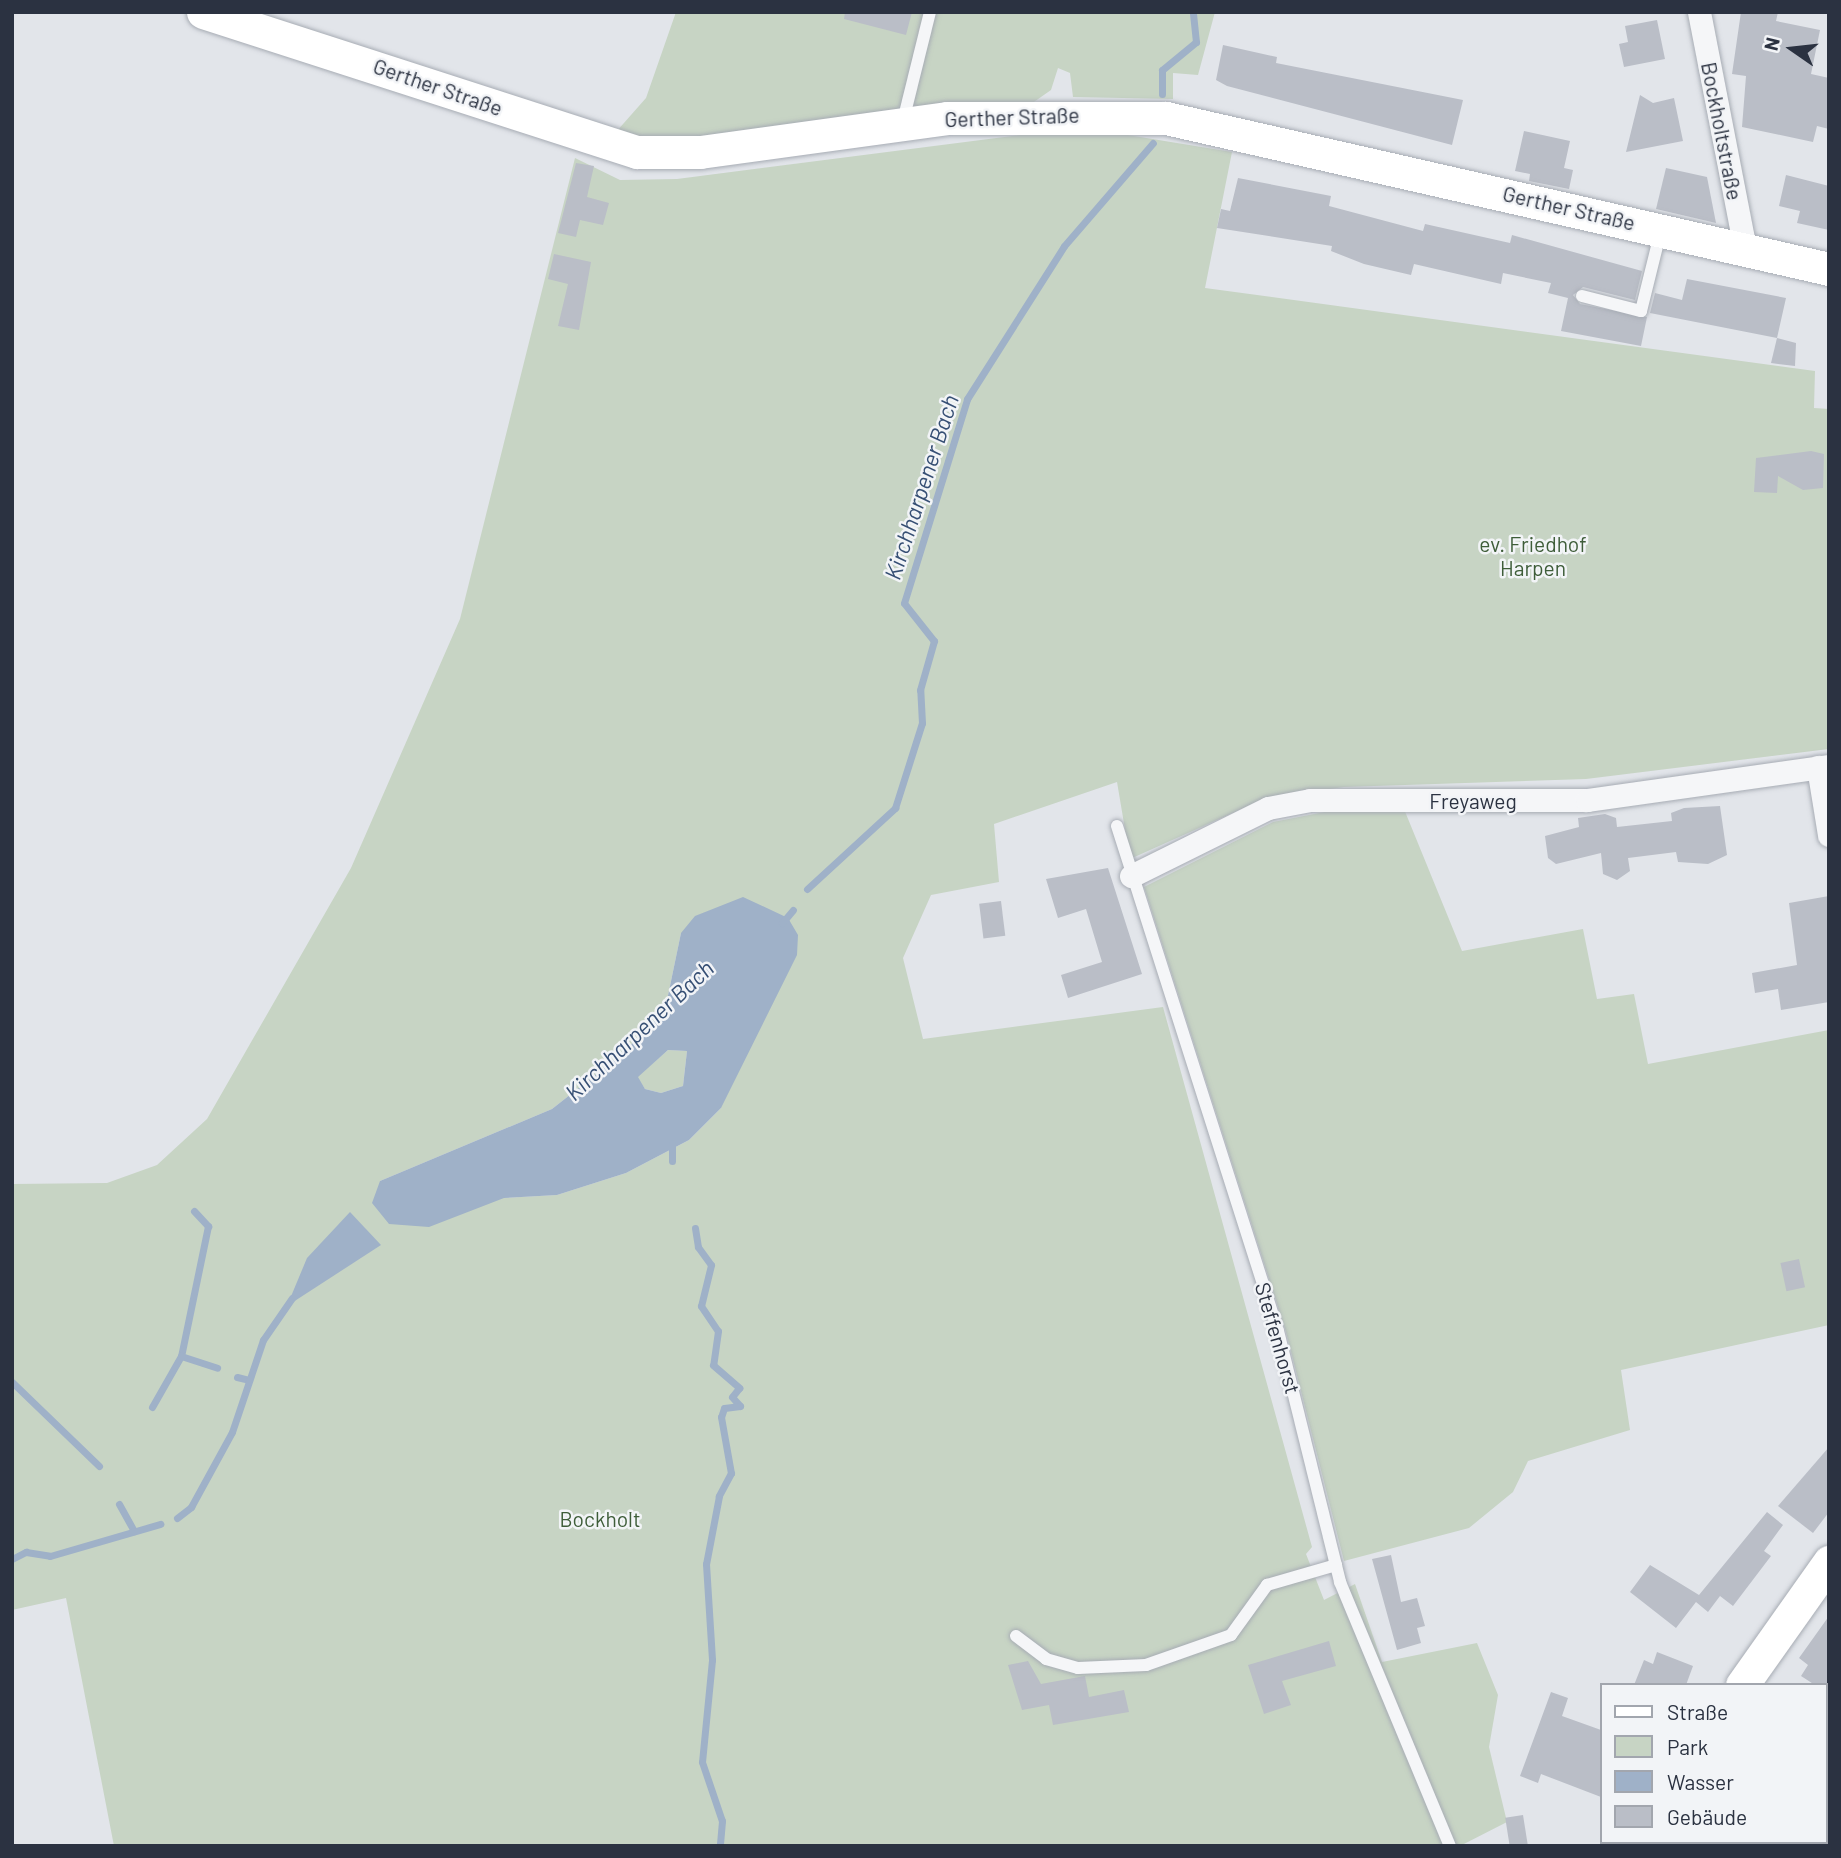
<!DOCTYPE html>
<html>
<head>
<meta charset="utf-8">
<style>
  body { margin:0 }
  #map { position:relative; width:1841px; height:1858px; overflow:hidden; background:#e2e5ea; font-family:Barlow,sans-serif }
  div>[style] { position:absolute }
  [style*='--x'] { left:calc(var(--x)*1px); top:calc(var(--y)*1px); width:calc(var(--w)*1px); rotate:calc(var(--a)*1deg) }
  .green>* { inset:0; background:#c7d4c4 }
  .water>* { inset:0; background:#9fb1c8 }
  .stream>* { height:7px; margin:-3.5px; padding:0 3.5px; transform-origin:3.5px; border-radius:3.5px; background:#9fb1c8 }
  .building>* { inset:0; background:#babec7; transform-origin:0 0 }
  .roads { filter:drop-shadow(0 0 2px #a7acb4) drop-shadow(0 0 2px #a7acb4) }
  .lane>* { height:12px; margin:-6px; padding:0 6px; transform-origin:6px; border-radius:6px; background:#f5f6f8 }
  .street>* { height:23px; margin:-11.5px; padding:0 11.5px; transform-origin:11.5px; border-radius:11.5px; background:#f5f6f8 }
  .secondary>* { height:33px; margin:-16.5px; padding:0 16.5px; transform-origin:16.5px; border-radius:16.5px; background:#fff }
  span { translate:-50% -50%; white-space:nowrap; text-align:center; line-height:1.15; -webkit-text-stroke:5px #f2f4f7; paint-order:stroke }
  .street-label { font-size:21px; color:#2b3241 }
  .park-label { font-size:21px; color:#3e5d39 }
  .water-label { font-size:23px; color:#364f74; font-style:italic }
  .frame { position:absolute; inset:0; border:14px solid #2b3241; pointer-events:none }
  .legend { position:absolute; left:1600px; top:1683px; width:228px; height:161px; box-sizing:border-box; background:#f2f4f7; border:2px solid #a2a6ae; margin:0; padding:9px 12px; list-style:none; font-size:21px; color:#2b3241 }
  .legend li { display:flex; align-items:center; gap:14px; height:35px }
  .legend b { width:35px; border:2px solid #a2a6ae }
  .north { position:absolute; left:1757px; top:14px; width:70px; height:70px; -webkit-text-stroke:5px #f2f4f7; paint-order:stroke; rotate:284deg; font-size:19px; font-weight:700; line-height:28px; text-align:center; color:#2b3241 }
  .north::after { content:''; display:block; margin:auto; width:24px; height:32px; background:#2b3241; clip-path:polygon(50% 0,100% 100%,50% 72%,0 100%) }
</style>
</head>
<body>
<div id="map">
  <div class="green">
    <i style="clip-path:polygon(676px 12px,1215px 12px,1198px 75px,1173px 73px,1173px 99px,1073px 97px,1070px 73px,1058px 68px,1051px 90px,1031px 104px,651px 143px,616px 132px,646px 98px)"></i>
    <i style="clip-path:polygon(evenodd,1036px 133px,1128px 135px,1232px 152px,1205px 288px,1815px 371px,1814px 408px,1829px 409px,1829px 749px,1586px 779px,1344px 787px,1266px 798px,1130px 859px,1117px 782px,994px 824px,999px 882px,931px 895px,903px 958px,923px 1039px,1163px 1007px,1312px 1547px,1306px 1554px,1324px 1600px,1355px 1584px,1382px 1662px,1477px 1643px,1498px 1695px,1489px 1747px,1507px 1822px,1460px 1846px,114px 1846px,66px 1598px,12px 1610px,12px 1184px,107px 1183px,157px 1165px,207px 1119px,351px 868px,460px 619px,575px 158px,620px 180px,677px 179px,1036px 133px,681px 933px,721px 1108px,689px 1140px,626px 1173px,557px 1195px,504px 1198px,380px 1181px,552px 1109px,622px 1054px,665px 1010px,681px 933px)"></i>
    <i style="clip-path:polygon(1345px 808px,1404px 809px,1462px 951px,1583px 929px,1597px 999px,1634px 994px,1648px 1064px,1829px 1030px,1829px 1325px,1621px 1370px,1630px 1430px,1528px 1461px,1513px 1492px,1469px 1528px,1344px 1561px,1286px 1332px,1144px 887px,1273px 822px)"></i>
    <i style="clip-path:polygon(668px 1050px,687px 1051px,683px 1086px,661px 1093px,645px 1089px,637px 1077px)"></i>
  </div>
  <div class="water">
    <i style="clip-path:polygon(evenodd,743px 897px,788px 918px,798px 935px,797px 955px,721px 1108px,689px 1140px,626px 1173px,557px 1195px,504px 1198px,429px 1227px,389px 1224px,372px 1203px,380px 1181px,552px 1109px,622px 1054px,665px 1010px,681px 933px,695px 916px,743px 897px,668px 1050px,687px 1051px,683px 1086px,661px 1093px,645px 1089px,638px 1077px,668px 1050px)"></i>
    <i style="clip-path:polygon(350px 1212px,381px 1245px,287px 1306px,307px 1258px)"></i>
  </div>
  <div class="stream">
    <i style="--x:1162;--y:94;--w:24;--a:-90"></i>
    <i style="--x:1162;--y:70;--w:44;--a:-39.5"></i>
    <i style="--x:1196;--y:42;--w:30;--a:-96"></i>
    <i style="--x:807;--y:889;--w:120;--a:-42.6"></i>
    <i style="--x:895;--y:808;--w:89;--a:-72.4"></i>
    <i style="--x:922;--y:723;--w:33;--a:-93"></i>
    <i style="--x:920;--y:690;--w:51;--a:-74.1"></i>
    <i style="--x:934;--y:641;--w:48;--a:-128.3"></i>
    <i style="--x:904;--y:603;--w:214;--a:-72.8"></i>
    <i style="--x:967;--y:399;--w:181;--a:-57.6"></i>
    <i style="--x:1064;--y:246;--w:136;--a:-49.2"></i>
    <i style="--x:782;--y:923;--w:17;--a:-50"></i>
    <i style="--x:672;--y:1161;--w:18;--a:-90"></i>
    <i style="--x:194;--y:1211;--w:21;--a:47"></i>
    <i style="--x:208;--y:1226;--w:133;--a:101.7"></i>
    <i style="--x:181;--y:1356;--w:38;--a:18"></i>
    <i style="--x:695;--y:1228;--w:19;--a:81"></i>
    <i style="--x:698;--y:1247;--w:22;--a:54"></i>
    <i style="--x:711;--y:1265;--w:42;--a:103.7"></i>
    <i style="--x:701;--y:1306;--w:30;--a:56"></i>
    <i style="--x:718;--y:1331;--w:34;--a:98"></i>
    <i style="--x:713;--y:1365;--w:35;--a:41"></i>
    <i style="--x:739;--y:1388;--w:11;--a:128"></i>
    <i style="--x:732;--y:1397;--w:12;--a:48"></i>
    <i style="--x:740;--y:1406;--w:16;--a:173"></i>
    <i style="--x:724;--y:1408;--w:9;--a:108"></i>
    <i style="--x:721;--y:1417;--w:57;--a:79.9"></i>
    <i style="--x:731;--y:1473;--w:26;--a:118"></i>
    <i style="--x:719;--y:1496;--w:69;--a:100.8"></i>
    <i style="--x:706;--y:1564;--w:96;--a:86.4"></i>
    <i style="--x:712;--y:1660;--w:102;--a:95.6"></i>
    <i style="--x:702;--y:1762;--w:62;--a:71.3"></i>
    <i style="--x:722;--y:1821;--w:25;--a:95"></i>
    <i style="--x:237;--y:1377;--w:12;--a:14"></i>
    <i style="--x:12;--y:1382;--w:121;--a:44"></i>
    <i style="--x:152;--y:1407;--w:59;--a:-60.4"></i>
    <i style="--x:119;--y:1504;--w:31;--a:61"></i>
    <i style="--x:177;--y:1518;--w:18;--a:-38"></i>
    <i style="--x:191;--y:1507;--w:85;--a:-61.3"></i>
    <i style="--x:232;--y:1432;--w:97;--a:-71.4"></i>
    <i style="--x:263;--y:1340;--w:51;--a:-55.4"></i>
    <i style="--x:12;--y:1559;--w:16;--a:-27"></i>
    <i style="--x:26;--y:1552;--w:24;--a:9"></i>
    <i style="--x:50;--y:1556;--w:115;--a:-16.2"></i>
  </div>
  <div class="building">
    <i style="clip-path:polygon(845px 12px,912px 12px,906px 35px,844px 19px)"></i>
    <i style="clip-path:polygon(1741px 12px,1778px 12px,1776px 21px,1820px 30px,1811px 74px,1829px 78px,1829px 129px,1817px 126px,1813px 142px,1742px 127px,1746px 76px,1732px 74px)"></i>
    <i style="clip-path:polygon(1657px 20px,1665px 59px,1624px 67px,1619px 44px,1628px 42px,1625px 26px)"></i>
    <i style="clip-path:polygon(1223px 45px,1277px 57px,1276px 63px,1463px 100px,1452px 145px,1227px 86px,1216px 80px)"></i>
    <i style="clip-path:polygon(1640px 95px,1653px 103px,1674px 98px,1683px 141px,1626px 152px)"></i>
    <i style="clip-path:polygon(1524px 131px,1570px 141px,1564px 168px,1573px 170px,1569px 189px,1529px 181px,1530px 174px,1515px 171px)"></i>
    <i style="clip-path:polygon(576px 163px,594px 166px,587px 197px,609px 203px,603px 225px,580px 220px,576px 237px,558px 233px)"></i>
    <i style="clip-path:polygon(1666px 168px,1707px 177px,1716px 223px,1656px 209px)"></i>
    <i style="clip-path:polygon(1786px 175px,1829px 186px,1829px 230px,1797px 223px,1800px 211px,1779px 206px)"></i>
    <i style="clip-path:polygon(1238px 178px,1331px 196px,1329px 206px,1423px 231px,1425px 224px,1510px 243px,1512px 235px,1642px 271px,1635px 300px,1583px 287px,1573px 295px,1580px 304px,1647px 317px,1641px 346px,1561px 331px,1568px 298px,1548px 293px,1551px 283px,1503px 273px,1501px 284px,1414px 264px,1411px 275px,1364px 264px,1331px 251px,1332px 246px,1217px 228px,1221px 209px,1230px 211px)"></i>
    <i style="clip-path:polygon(554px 254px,591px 262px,579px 330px,558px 326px,568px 284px,548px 279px)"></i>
    <i style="clip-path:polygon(1687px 279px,1786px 298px,1777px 338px,1650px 313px,1655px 293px,1682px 300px)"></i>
    <i style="clip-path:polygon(1777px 338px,1796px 343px,1795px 366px,1771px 363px)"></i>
    <i style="clip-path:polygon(1811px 451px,1824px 454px,1823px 488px,1803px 490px,1778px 476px,1777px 493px,1754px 492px,1756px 458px)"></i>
    <i style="clip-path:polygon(1720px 806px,1727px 855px,1708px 864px,1678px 862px,1676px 852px,1628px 858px,1630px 871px,1617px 880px,1603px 874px,1601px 853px,1556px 864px,1548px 858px,1545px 836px,1579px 827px,1578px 818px,1605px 814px,1616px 818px,1617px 827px,1672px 821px,1671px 813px,1684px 808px)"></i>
    <i style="clip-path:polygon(1108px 868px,1142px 974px,1068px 998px,1061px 975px,1102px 962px,1086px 909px,1058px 918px,1046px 879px)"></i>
    <i style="clip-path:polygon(1829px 896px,1829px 1002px,1781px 1010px,1778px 989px,1755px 993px,1752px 973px,1797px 965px,1789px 903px)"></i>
    <i style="left:1001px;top:901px;width:35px;height:22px;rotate:83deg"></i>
    <i style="left:1799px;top:1259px;width:29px;height:19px;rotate:78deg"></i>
    <i style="clip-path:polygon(1829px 1447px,1829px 1512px,1813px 1533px,1778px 1506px)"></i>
    <i style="clip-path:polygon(1767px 1512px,1783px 1525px,1764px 1551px,1771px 1556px,1733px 1606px,1720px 1596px,1708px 1612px,1696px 1602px,1676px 1628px,1630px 1592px,1650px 1565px,1699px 1595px)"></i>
    <i style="clip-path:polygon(1391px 1555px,1401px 1602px,1417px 1598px,1425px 1626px,1417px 1628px,1421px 1643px,1397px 1650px,1372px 1559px)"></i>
    <i style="clip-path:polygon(1829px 1616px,1829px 1685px,1815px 1685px,1801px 1676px,1808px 1665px,1799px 1658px)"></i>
    <i style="clip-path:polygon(1329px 1641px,1336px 1666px,1282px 1681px,1291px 1705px,1264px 1714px,1248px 1665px)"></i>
    <i style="clip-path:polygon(1657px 1652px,1693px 1666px,1686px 1685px,1634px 1685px,1644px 1660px,1653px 1664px)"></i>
    <i style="clip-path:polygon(1028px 1661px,1041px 1684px,1085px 1676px,1089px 1697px,1124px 1690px,1129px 1712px,1053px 1725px,1049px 1705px,1022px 1710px,1008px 1665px)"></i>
    <i style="clip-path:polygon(1551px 1692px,1568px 1698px,1562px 1716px,1601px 1730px,1601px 1797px,1541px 1774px,1538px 1783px,1520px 1776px)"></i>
    <i style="left:1523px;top:1815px;width:31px;height:18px;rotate:81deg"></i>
  </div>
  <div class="roads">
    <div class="lane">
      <i style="--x:903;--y:121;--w:112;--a:-76.1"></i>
      <i style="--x:1582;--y:296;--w:61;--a:14.3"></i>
      <i style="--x:1641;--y:311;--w:83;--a:-76.1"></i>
      <i style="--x:1117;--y:826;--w:530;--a:72.32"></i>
      <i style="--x:1278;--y:1331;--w:259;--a:76.1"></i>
      <i style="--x:1340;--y:1582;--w:286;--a:67.4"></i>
      <i style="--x:1016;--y:1636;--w:38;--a:37"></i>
      <i style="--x:1046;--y:1659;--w:33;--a:16"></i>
      <i style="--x:1078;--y:1668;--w:68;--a:-2.5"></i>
      <i style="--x:1146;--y:1665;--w:90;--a:-19.4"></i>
      <i style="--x:1231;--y:1635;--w:62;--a:-54.2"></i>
      <i style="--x:1267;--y:1585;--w:72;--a:-16.2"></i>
    </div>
    <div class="street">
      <i style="--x:1699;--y:12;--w:241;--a:79"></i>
      <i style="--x:1818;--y:767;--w:69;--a:80.8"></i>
      <i style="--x:1131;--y:876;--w:153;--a:-26.4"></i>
      <i style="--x:1268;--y:808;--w:43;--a:-10.8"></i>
      <i style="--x:1310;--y:800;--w:277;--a:0"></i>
      <i style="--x:1587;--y:800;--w:244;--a:-8"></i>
    </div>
    <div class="secondary">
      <i style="--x:203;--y:12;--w:456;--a:17.9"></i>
      <i style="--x:637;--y:152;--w:63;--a:0"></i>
      <i style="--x:700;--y:152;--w:249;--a:-7.8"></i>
      <i style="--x:947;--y:118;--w:219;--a:0"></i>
      <i style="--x:1166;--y:118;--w:680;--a:12.83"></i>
      <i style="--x:1742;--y:1685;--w:151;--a:-54.7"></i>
      <i style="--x:1666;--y:1846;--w:4;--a:-76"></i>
    </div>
  </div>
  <div class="street-label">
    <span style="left:438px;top:87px;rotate:19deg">Gerther Straße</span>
    <span style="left:1012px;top:117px;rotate:-2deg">Gerther Straße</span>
    <span style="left:1722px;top:131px;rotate:79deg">Bockholtstraße</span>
    <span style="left:1569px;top:208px;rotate:13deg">Gerther Straße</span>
    <span style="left:1473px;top:801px">Freyaweg</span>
    <span style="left:1278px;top:1338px;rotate:74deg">Steffenhorst</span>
  </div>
  <div class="park-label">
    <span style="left:1533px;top:556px">ev. Friedhof<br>Harpen</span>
    <span style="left:600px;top:1519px">Bockholt</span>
  </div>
  <div class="water-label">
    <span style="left:921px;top:487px;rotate:-72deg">Kirchharpener Bach</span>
    <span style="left:639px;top:1030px;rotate:-43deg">Kirchharpener Bach</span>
  </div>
  <div class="frame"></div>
  <ul class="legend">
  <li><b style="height:9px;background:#fff"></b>Straße</li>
  <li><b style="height:19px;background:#c7d4c4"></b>Park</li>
  <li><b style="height:19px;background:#9fb1c8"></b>Wasser</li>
  <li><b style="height:19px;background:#babec7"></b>Gebäude</li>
  </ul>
  <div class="north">N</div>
</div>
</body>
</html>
